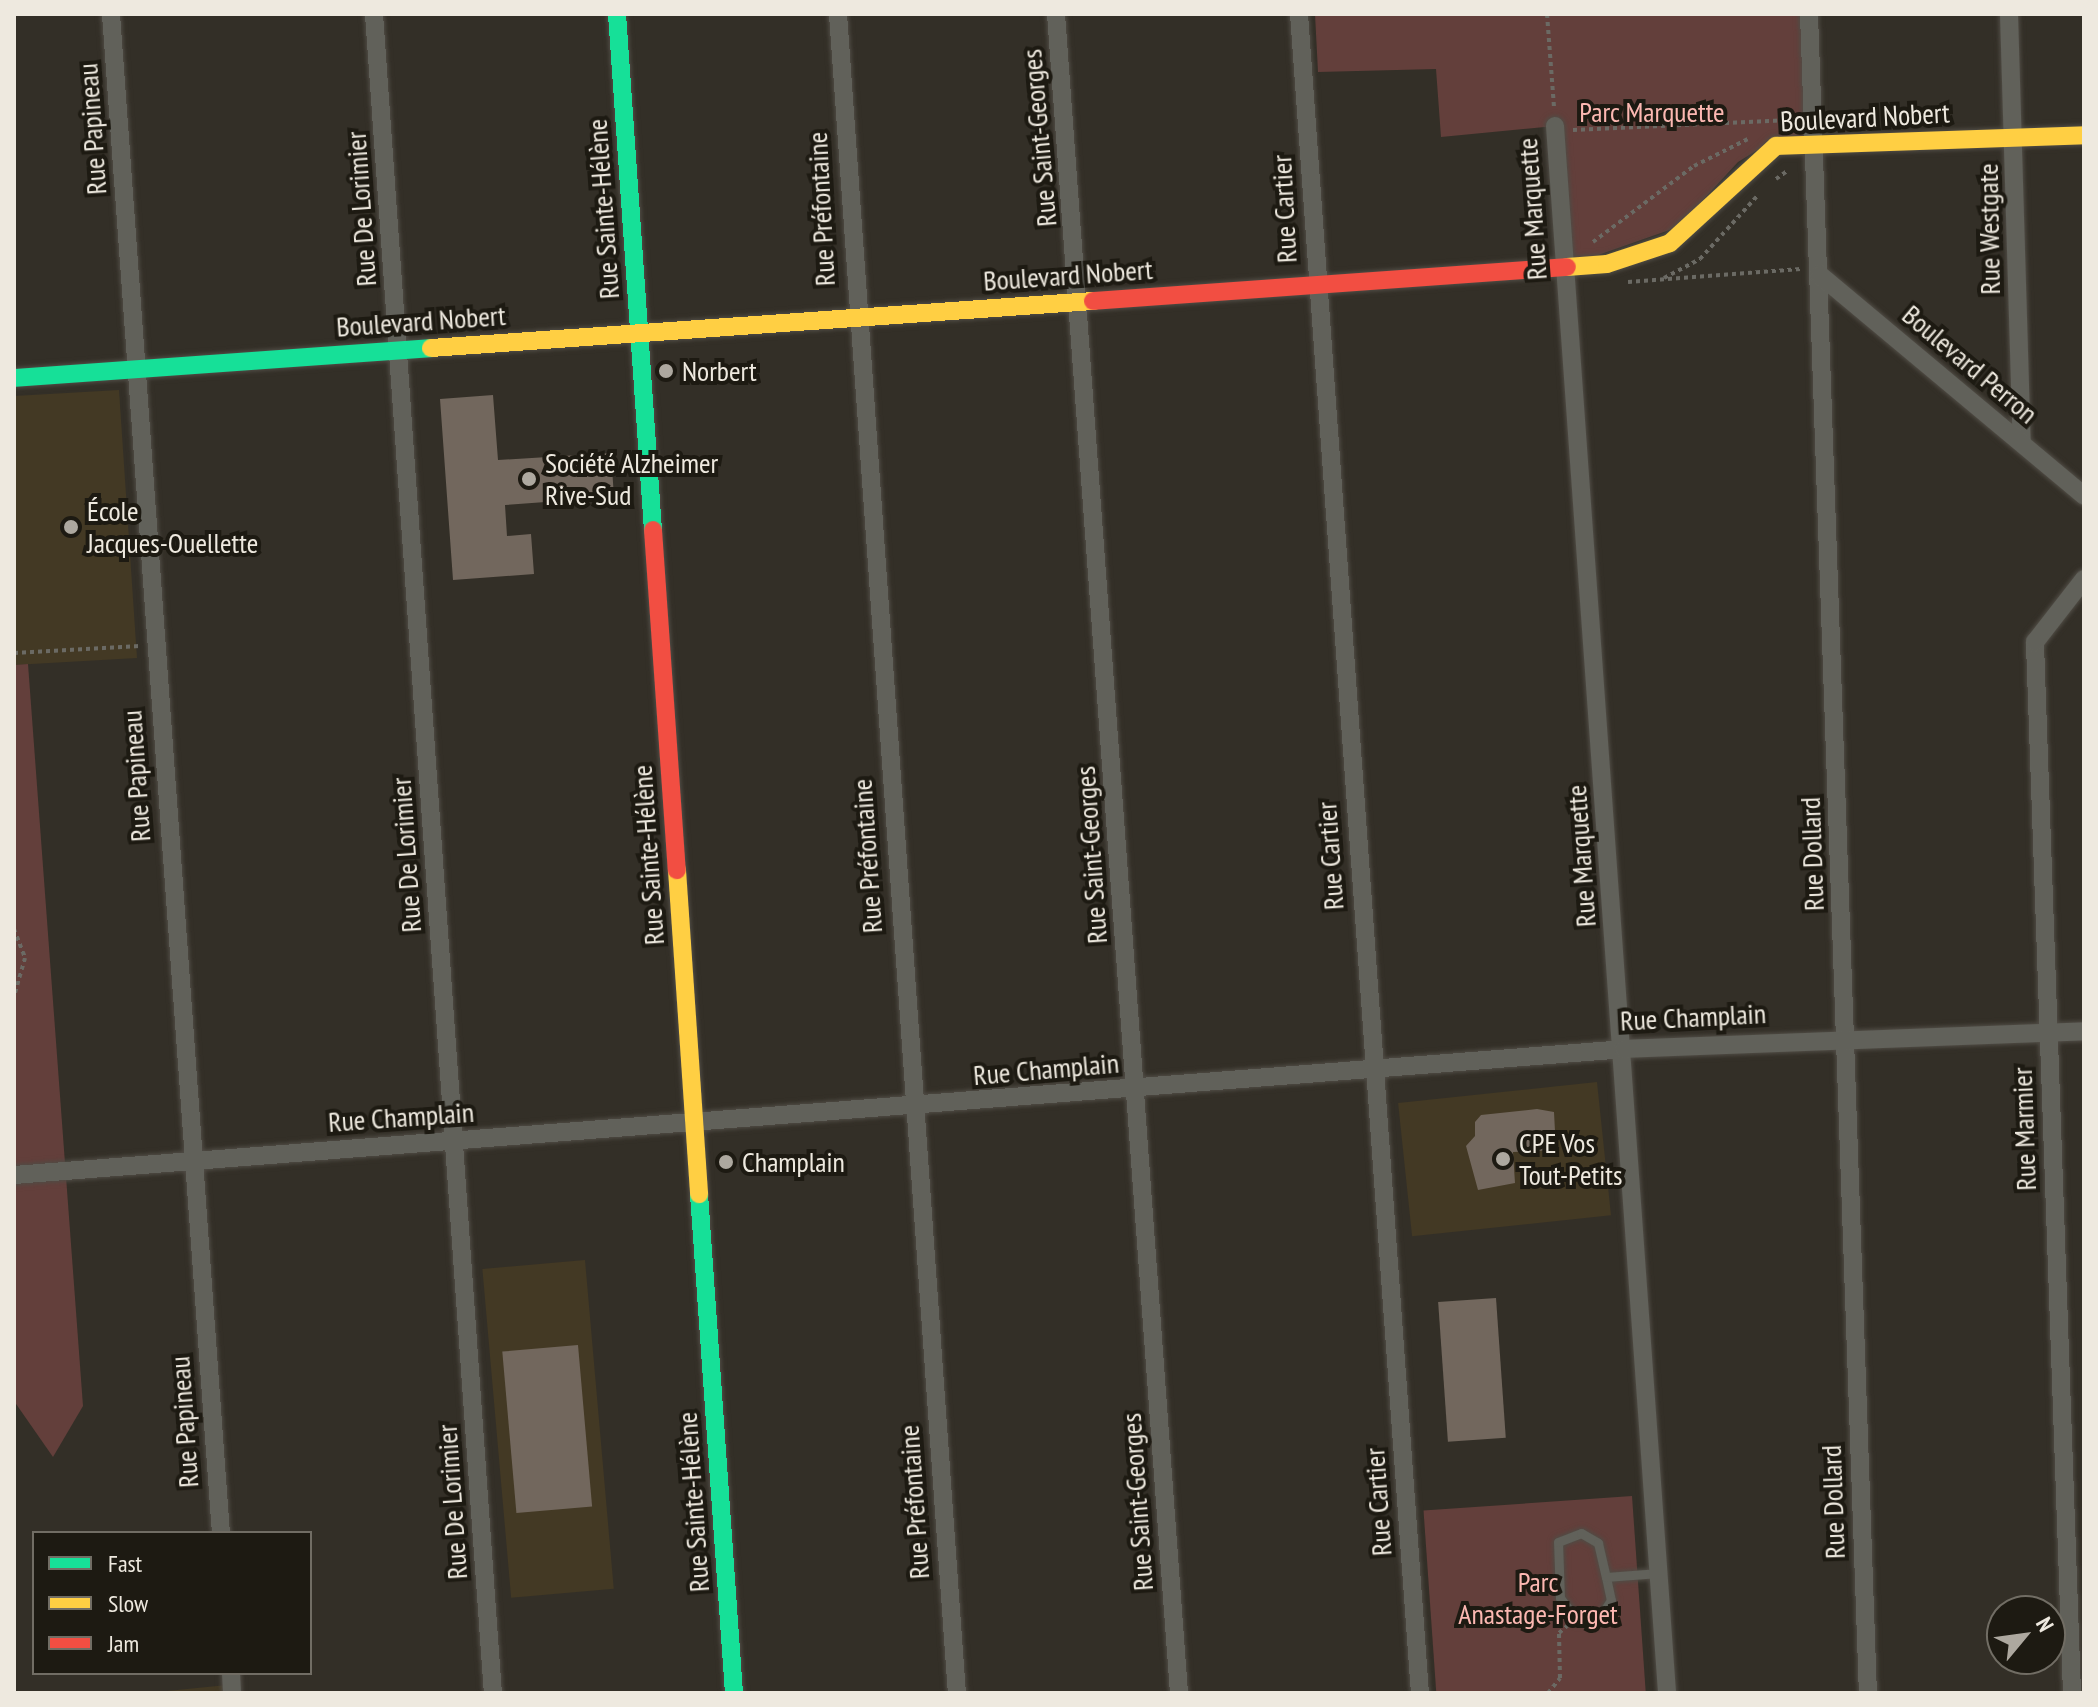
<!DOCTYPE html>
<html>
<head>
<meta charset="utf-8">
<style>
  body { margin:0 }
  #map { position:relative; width:2098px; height:1707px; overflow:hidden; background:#332f27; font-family:"PT Sans Narrow",sans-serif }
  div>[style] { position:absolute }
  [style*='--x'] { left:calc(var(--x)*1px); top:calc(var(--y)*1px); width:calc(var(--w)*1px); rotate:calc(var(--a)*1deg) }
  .built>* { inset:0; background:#433924; transform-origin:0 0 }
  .green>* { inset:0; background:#633f3b; transform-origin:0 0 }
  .building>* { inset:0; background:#72675d; transform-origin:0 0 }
  .path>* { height:4px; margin-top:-2px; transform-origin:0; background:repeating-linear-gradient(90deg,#6b6a64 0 4px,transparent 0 8px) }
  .roads { filter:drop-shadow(0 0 2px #504c45) drop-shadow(0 0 2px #504c45) }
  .lane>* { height:9px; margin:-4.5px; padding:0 4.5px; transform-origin:4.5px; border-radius:4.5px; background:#61615a }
  .street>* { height:18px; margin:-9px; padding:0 9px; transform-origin:9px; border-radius:9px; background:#61615a }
  .fast>* { height:18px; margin:-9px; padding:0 9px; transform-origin:9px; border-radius:9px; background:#16e098 }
  .slow>* { height:18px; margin:-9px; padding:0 9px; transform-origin:9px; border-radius:9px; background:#ffcf43 }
  .jam>* { height:18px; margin:-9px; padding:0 9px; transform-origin:9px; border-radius:9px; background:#f24e42 }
  .dots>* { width:22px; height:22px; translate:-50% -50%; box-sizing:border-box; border:4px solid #1d1a12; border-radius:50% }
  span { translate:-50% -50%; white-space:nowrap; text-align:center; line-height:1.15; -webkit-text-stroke:8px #1d1a12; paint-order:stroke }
  .park-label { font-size:28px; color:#fcb8b2 }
  .street-label { font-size:28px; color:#eee9df }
  .poi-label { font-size:28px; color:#eee9df }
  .left { translate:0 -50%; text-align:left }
  .frame { position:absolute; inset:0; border:16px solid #eee9df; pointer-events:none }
  .legend { position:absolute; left:32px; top:1531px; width:280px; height:144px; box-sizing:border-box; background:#1d1a12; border:2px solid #716d64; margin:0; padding:10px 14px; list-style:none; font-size:24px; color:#eee9df }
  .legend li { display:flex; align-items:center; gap:16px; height:40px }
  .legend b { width:40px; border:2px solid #716d64 }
  .north { position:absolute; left:1986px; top:1595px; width:80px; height:80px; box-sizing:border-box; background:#1d1a12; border:2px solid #716d64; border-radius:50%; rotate:61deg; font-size:22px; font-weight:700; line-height:32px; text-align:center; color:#eee9df }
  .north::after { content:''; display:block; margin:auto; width:28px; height:36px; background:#ada89f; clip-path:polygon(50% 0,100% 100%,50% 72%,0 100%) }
</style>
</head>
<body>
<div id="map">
  <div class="built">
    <i style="clip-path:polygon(119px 390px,137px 658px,14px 665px,14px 396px)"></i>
    <i style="left:1597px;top:1082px;width:134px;height:200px;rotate:84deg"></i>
    <i style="left:585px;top:1260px;width:330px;height:103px;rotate:85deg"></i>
    <i style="clip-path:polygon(227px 1685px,228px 1693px,147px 1693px)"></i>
  </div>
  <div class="green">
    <i style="clip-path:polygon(1315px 14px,1804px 14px,1815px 145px,1764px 146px,1738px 162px,1678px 227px,1564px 267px,1555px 126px,1441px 137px,1436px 69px,1318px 72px)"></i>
    <i style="clip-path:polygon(28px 664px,83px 1406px,53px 1457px,14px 1401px,14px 665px)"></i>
    <i style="left:1632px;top:1496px;width:197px;height:209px;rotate:86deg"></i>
  </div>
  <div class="building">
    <i style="clip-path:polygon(493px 395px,498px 460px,611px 453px,614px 497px,505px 505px,507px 536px,531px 534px,534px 574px,453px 580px,440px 399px)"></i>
    <i style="clip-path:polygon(1537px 1109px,1554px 1112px,1556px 1150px,1513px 1152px,1515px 1183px,1478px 1190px,1466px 1146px,1475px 1136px,1475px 1122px,1481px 1115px)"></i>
    <i style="left:1496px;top:1298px;width:140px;height:58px;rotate:86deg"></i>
    <i style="left:578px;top:1345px;width:162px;height:76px;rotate:85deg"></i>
  </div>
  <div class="path">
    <i style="--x:1547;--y:14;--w:93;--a:85.7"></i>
    <i style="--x:1573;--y:130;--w:218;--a:-2.6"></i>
    <i style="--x:1776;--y:179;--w:14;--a:-36"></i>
    <i style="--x:1593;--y:242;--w:126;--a:-37"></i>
    <i style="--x:1694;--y:166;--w:60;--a:-26.6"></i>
    <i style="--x:1664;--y:278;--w:41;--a:-27.8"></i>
    <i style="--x:1700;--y:259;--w:86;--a:-47.8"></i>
    <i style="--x:1628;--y:282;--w:173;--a:-4.3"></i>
    <i style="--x:14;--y:653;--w:126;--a:-3.2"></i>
    <i style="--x:14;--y:929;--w:31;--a:69"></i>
    <i style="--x:25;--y:958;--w:40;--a:106"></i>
    <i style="--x:1548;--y:1693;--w:19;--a:-51"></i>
    <i style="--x:1560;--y:1678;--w:45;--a:-91.3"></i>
    <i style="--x:1559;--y:1633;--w:11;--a:-41"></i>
  </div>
  <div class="roads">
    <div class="lane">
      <i style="--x:1606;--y:1577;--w:24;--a:78"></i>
      <i style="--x:1611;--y:1600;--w:24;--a:123"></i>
      <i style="--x:1598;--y:1620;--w:22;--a:-177"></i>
      <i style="--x:1576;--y:1619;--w:26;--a:-127"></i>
      <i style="--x:1560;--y:1598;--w:56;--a:-92"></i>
      <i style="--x:1558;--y:1542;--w:25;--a:-21"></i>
      <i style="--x:1581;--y:1533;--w:20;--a:30"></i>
      <i style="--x:1598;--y:1543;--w:35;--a:77"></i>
      <i style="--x:1606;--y:1577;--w:53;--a:-4.3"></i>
    </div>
    <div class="street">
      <i style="--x:111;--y:14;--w:1523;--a:85.86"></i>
      <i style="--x:374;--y:14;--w:1683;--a:85.95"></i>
      <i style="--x:838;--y:14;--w:1683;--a:85.95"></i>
      <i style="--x:1056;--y:14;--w:1683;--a:85.81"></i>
      <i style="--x:1299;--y:14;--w:1683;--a:85.88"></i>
      <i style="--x:1809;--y:14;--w:1680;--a:87.99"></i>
      <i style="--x:2009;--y:14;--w:429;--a:88.3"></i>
      <i style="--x:1555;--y:126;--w:1571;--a:85.91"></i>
      <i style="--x:1820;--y:275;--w:344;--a:39.9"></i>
      <i style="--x:14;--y:1175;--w:1615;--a:-4.47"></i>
      <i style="--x:1624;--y:1049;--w:460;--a:-2.2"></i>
      <i style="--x:231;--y:1673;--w:20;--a:87"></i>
      <i style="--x:2072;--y:1693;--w:1052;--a:-92.02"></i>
      <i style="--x:2035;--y:642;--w:80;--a:-52.1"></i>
    </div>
    <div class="fast">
      <i style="--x:617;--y:14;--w:517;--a:86.01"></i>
      <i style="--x:14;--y:378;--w:418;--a:-4.1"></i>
      <i style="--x:699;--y:1194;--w:500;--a:85.99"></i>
    </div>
    <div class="slow">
      <i style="--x:1567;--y:267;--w:40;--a:-4.3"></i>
      <i style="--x:1607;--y:264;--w:66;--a:-18.4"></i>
      <i style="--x:1670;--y:243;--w:144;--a:-42.5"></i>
      <i style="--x:1776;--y:146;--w:308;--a:-2"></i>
      <i style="--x:431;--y:348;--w:664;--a:-4.06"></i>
      <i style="--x:677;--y:870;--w:325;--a:86.1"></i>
    </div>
    <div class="jam">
      <i style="--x:1093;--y:301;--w:475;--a:-4.1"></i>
      <i style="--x:653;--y:530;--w:341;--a:86"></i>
    </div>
  </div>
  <div class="dots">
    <i style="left:666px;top:371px;background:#ada89f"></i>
    <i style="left:529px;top:479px;background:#ada89f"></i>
    <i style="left:71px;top:527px;background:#ada89f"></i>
    <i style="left:1503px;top:1159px;background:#ada89f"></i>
    <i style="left:726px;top:1162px;background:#ada89f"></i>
  </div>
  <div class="park-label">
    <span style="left:1652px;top:112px">Parc Marquette</span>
    <span style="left:1538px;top:1598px">Parc<br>Anastage-Forget</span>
  </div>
  <div class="street-label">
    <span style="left:1865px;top:117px;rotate:-3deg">Boulevard Nobert</span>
    <span style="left:92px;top:129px;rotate:-94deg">Rue Papineau</span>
    <span style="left:1039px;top:138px;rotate:-95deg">Rue Saint-Georges</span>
    <span style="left:361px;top:209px;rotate:-94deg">Rue De Lorimier</span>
    <span style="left:603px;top:209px;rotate:-94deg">Rue Sainte-Hélène</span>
    <span style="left:821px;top:209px;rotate:-93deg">Rue Préfontaine</span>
    <span style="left:1284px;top:209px;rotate:-93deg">Rue Cartier</span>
    <span style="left:1532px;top:209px;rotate:-94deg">Rue Marquette</span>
    <span style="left:1989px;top:229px;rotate:-91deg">Rue Westgate</span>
    <span style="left:1068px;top:275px;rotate:-4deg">Boulevard Nobert</span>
    <span style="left:421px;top:321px;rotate:-4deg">Boulevard Nobert</span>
    <span style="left:1970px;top:364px;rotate:40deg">Boulevard Perron</span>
    <span style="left:136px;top:776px;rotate:-94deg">Rue Papineau</span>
    <span style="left:1812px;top:854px;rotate:-92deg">Rue Dollard</span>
    <span style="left:406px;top:855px;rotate:-94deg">Rue De Lorimier</span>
    <span style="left:648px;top:855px;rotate:-94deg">Rue Sainte-Hélène</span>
    <span style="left:1091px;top:855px;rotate:-94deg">Rue Saint-Georges</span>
    <span style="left:867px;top:856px;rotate:-94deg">Rue Préfontaine</span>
    <span style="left:1330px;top:856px;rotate:-94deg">Rue Cartier</span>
    <span style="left:1581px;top:856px;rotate:-94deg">Rue Marquette</span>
    <span style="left:1693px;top:1017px;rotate:-3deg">Rue Champlain</span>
    <span style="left:1046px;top:1069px;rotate:-5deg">Rue Champlain</span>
    <span style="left:401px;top:1117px;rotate:-4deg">Rue Champlain</span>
    <span style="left:2024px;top:1129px;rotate:-92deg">Rue Marmier</span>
    <span style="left:184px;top:1422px;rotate:-94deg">Rue Papineau</span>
    <span style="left:452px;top:1502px;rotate:-94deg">Rue De Lorimier</span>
    <span style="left:693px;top:1502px;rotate:-94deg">Rue Sainte-Hélène</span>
    <span style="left:914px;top:1502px;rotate:-94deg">Rue Préfontaine</span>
    <span style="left:1137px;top:1502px;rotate:-94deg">Rue Saint-Georges</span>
    <span style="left:1378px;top:1502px;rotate:-94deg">Rue Cartier</span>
    <span style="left:1833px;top:1502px;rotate:-92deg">Rue Dollard</span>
  </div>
  <div class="poi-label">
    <span class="left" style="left:682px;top:371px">Norbert</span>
    <span class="left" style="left:545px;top:479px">Société Alzheimer<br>Rive-Sud</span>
    <span class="left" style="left:87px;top:527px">École<br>Jacques-Ouellette</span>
    <span class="left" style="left:1519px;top:1159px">CPE Vos<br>Tout-Petits</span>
    <span class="left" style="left:742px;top:1162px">Champlain</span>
  </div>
  <div class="frame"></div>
  <ul class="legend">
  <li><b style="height:10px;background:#16e098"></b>Fast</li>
  <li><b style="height:10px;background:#ffcf43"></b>Slow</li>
  <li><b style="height:10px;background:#f24e42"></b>Jam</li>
  </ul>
  <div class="north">N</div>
</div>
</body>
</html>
